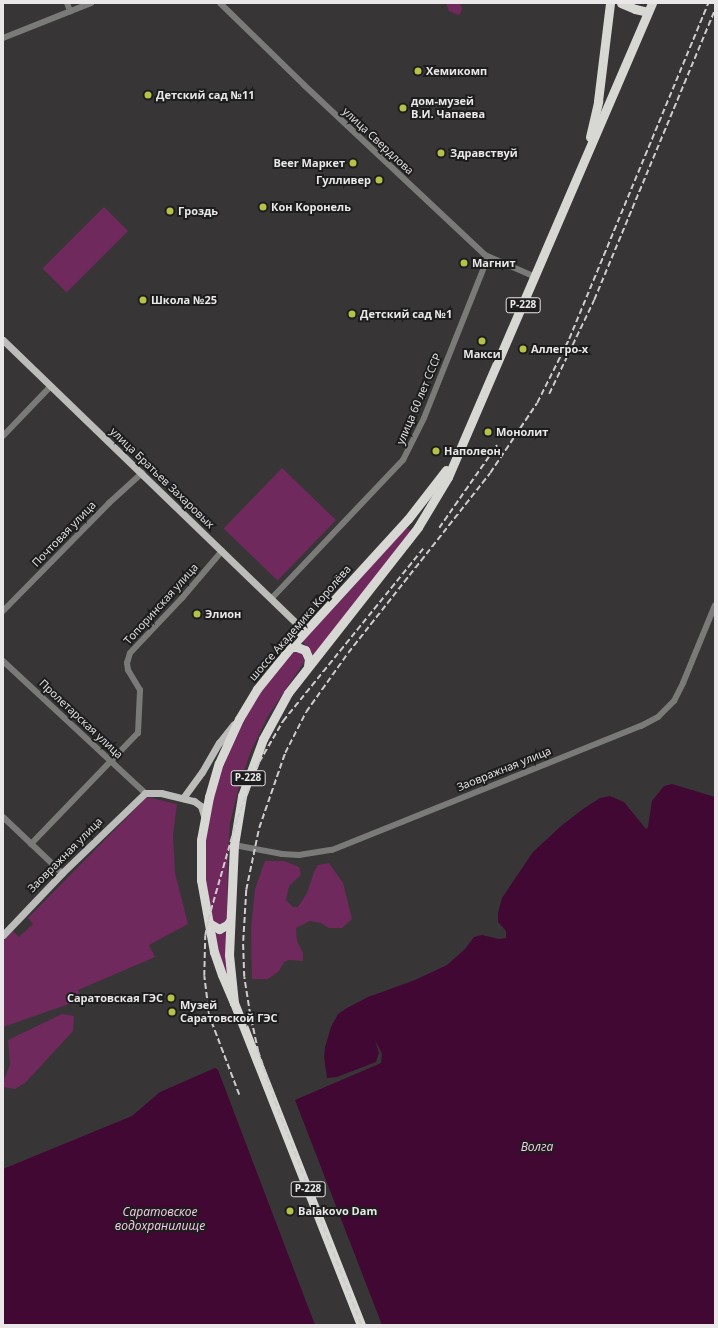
<!DOCTYPE html>
<html>
<head>
<meta charset="utf-8">
<style>
  body { margin:0 }
  #map { position:relative; width:718px; height:1328px; overflow:hidden; background:#383537; font-family:"Open Sans",sans-serif }
  div>[style] { position:absolute }
  [style*='--x'] { left:calc(var(--x)*1px); top:calc(var(--y)*1px); width:calc(var(--w)*1px); rotate:calc(var(--a)*1deg) }
  .green>* { inset:0; background:#70295d; transform-origin:0 0 }
  .water>* { inset:0; background:#420834 }
  .minor>* { height:6px; margin:-3px; padding:0 3px; transform-origin:3px; border-radius:3px; background:#7a7a78 }
  .major>* { height:7px; margin:-3.5px; padding:0 3.5px; transform-origin:3.5px; border-radius:3.5px; background:#bcbdba }
  .highway>* { height:9px; margin:-4.5px; padding:0 4.5px; transform-origin:4.5px; border-radius:4.5px; background:#d7d7d4 }
  .rail>* { height:1.5px; margin-top:-0.75px; transform-origin:0; background:repeating-linear-gradient(90deg,#cecccd 0 6px,transparent 0 9px) }
  .dots>* { width:11px; height:11px; translate:-50% -50%; box-sizing:border-box; border:2px solid #1e1d1e; border-radius:50% }
  span { translate:-50% -50%; white-space:nowrap; text-align:center; line-height:1.15; -webkit-text-stroke:4px #1e1d1e; paint-order:stroke }
  .shield-label span { padding:1px 3px; background:#1e1d1e; border:1px solid; border-radius:3px; -webkit-text-stroke-width:0 }
  .shield-label { font-size:10px; color:#e9e7e8; font-weight:700 }
  .poi-label { font-size:11px; color:#e9e7e8; font-weight:700 }
  .left { translate:0 -50%; text-align:left }
  .right { translate:-100% -50%; text-align:right }
  .street-label { font-size:11px; color:#e9e7e8 }
  .water-label { font-size:12px; color:#f8cbe8; font-style:italic }
  .frame { position:absolute; inset:0; border:4px solid #e9e7e8; pointer-events:none }
</style>
</head>
<body>
<div id="map">
  <div class="green">
    <i style="clip-path:polygon(446px 3px,460px 3px,462px 9px,460px 14px,458px 15px,449px 11px)"></i>
    <i style="left:104px;top:207px;width:34px;height:87px;rotate:45deg"></i>
    <i style="left:282px;top:468px;width:75px;height:84px;rotate:44deg"></i>
    <i style="clip-path:polygon(406px 527px,411px 531px,312px 659px,307px 647px,302px 641px)"></i>
    <i style="clip-path:polygon(297px 650px,303px 653px,304px 662px,268px 716px,250px 753px,239px 786px,230px 823px,228px 850px,227px 918px,225px 923px,217px 925px,210px 918px,203px 861px,210px 800px,229px 745px,250px 708px,266px 684px,293px 652px)"></i>
    <i style="clip-path:polygon(147px 797px,177px 804px,173px 835px,175px 873px,188px 924px,149px 945px,155px 957px,78px 990px,83px 999px,3px 1027px,3px 941px,13px 931px,19px 937px,33px 924px,28px 918px)"></i>
    <i style="clip-path:polygon(265px 861px,284px 861px,299px 867px,301px 875px,289px 886px,286px 900px,293px 907px,298px 907px,307px 893px,314px 872px,318px 865px,329px 863px,343px 883px,352px 919px,342px 928px,329px 928px,321px 923px,310px 921px,296px 928px,297px 941px,303px 953px,303px 961px,289px 960px,284px 962px,279px 971px,268px 979px,252px 979px,251px 929px,255px 889px)"></i>
    <i style="clip-path:polygon(226px 932px,230px 988px,212px 934px)"></i>
    <i style="clip-path:polygon(62px 1014px,74px 1016px,73px 1031px,25px 1083px,15px 1089px,3px 1087px,3px 1082px,10px 1065px,8px 1040px)"></i>
  </div>
  <div class="water">
    <i style="clip-path:polygon(672px 784px,715px 797px,715px 1325px,382px 1325px,295px 1100px,381px 1063px,382px 1054px,375px 1040px,379px 1053px,376px 1062px,337px 1077px,327px 1078px,324px 1057px,325px 1047px,331px 1027px,338px 1014px,347px 1008px,368px 997px,415px 980px,447px 965px,465px 949px,474px 937px,482px 935px,499px 939px,506px 938px,506px 931px,498px 922px,498px 913px,502px 898px,533px 852px,561px 826px,583px 809px,600px 798px,610px 796px,624px 802px,646px 829px,648px 827px,652px 801px,664px 786px)"></i>
    <i style="clip-path:polygon(215px 1068px,218px 1070px,315px 1325px,3px 1325px,3px 1169px,132px 1116px,160px 1092px)"></i>
  </div>
  <div class="minor">
    <i style="--x:67;--y:3;--w:9;--a:69"></i>
    <i style="--x:220;--y:3;--w:117;--a:44.3"></i>
    <i style="--x:304;--y:85;--w:248;--a:43.2"></i>
    <i style="--x:485;--y:255;--w:55;--a:23.7"></i>
    <i style="--x:3;--y:38;--w:95;--a:-21.7"></i>
    <i style="--x:3;--y:436;--w:69;--a:-46.2"></i>
    <i style="--x:271;--y:599;--w:192;--a:-46.5"></i>
    <i style="--x:403;--y:460;--w:47;--a:-63.4"></i>
    <i style="--x:424;--y:418;--w:173;--a:-68.3"></i>
    <i style="--x:3;--y:611;--w:151;--a:-45.5"></i>
    <i style="--x:109;--y:503;--w:45;--a:-42.3"></i>
    <i style="--x:3;--y:661;--w:194;--a:42.9"></i>
    <i style="--x:3;--y:817;--w:81;--a:43.5"></i>
    <i style="--x:31;--y:844;--w:154;--a:-46.1"></i>
    <i style="--x:138;--y:733;--w:43;--a:-87.3"></i>
    <i style="--x:140;--y:690;--w:23;--a:-121"></i>
    <i style="--x:128;--y:670;--w:7;--a:-98"></i>
    <i style="--x:127;--y:663;--w:10;--a:-73"></i>
    <i style="--x:130;--y:653;--w:76;--a:-46.6"></i>
    <i style="--x:182;--y:598;--w:62;--a:-49.6"></i>
    <i style="--x:234;--y:845;--w:49;--a:10.6"></i>
    <i style="--x:282;--y:854;--w:17;--a:3"></i>
    <i style="--x:299;--y:855;--w:33;--a:-9"></i>
    <i style="--x:332;--y:850;--w:333;--a:-21.9"></i>
    <i style="--x:641;--y:726;--w:19;--a:-28"></i>
    <i style="--x:658;--y:717;--w:23;--a:-45"></i>
    <i style="--x:674;--y:701;--w:20;--a:-63"></i>
    <i style="--x:683;--y:683;--w:84;--a:-67.7"></i>
  </div>
  <div class="major">
    <i style="--x:3;--y:340;--w:420;--a:44"></i>
    <i style="--x:183;--y:798;--w:32;--a:-54"></i>
    <i style="--x:202;--y:772;--w:34;--a:-60"></i>
    <i style="--x:219;--y:743;--w:24;--a:-52"></i>
    <i style="--x:3;--y:935;--w:86;--a:-46.4"></i>
    <i style="--x:62;--y:873;--w:115;--a:-43.9"></i>
    <i style="--x:145;--y:793;--w:16;--a:0"></i>
    <i style="--x:161;--y:793;--w:34;--a:14"></i>
    <i style="--x:194;--y:801;--w:9;--a:36"></i>
    <i style="--x:201;--y:806;--w:10;--a:73"></i>
  </div>
  <div class="highway">
    <i style="--x:621;--y:3;--w:15;--a:23"></i>
    <i style="--x:635;--y:9;--w:13;--a:13"></i>
    <i style="--x:590;--y:137;--w:37;--a:-77"></i>
    <i style="--x:598;--y:101;--w:99;--a:-83"></i>
    <i style="--x:291;--y:647;--w:6;--a:0"></i>
    <i style="--x:297;--y:647;--w:9;--a:21"></i>
    <i style="--x:305;--y:650;--w:10;--a:66"></i>
    <i style="--x:309;--y:659;--w:7;--a:98"></i>
    <i style="--x:209;--y:923;--w:12;--a:31"></i>
    <i style="--x:219;--y:929;--w:9;--a:-27"></i>
    <i style="--x:227;--y:925;--w:5;--a:-53"></i>
    <i style="--x:234;--y:1003;--w:48;--a:-95.9"></i>
    <i style="--x:229;--y:955;--w:110;--a:-87.4"></i>
    <i style="--x:234;--y:845;--w:50;--a:-80.7"></i>
    <i style="--x:242;--y:796;--w:61;--a:-69.8"></i>
    <i style="--x:263;--y:739;--w:52;--a:-61.5"></i>
    <i style="--x:288;--y:693;--w:211;--a:-51.9"></i>
    <i style="--x:418;--y:527;--w:58;--a:-59"></i>
    <i style="--x:448;--y:477;--w:516;--a:-66.71"></i>
    <i style="--x:361;--y:1325;--w:346;--a:-111.5"></i>
    <i style="--x:234;--y:1003;--w:30;--a:-113"></i>
    <i style="--x:222;--y:975;--w:24;--a:-109"></i>
    <i style="--x:214;--y:952;--w:73;--a:-100.2"></i>
    <i style="--x:201;--y:880;--w:40;--a:-90"></i>
    <i style="--x:201;--y:840;--w:44;--a:-79.5"></i>
    <i style="--x:209;--y:797;--w:35;--a:-74"></i>
    <i style="--x:219;--y:763;--w:48;--a:-65.6"></i>
    <i style="--x:239;--y:719;--w:35;--a:-59"></i>
    <i style="--x:257;--y:689;--w:54;--a:-51"></i>
    <i style="--x:291;--y:647;--w:173;--a:-47.6"></i>
    <i style="--x:408;--y:519;--w:62;--a:-52.2"></i>
  </div>
  <div class="rail">
    <i style="--x:549;--y:394;--w:104;--a:-64.4"></i>
    <i style="--x:594;--y:300;--w:314;--a:-67.4"></i>
    <i style="--x:439;--y:528;--w:101;--a:-55.1"></i>
    <i style="--x:239;--y:1095;--w:85;--a:-110.8"></i>
    <i style="--x:209;--y:1016;--w:40;--a:-97.1"></i>
    <i style="--x:204;--y:976;--w:40;--a:-88.6"></i>
    <i style="--x:205;--y:936;--w:16;--a:-79"></i>
    <i style="--x:208;--y:920;--w:105;--a:-74"></i>
    <i style="--x:237;--y:819;--w:61;--a:-68.9"></i>
    <i style="--x:259;--y:762;--w:48;--a:-59.7"></i>
    <i style="--x:283;--y:721;--w:222;--a:-50.9"></i>
    <i style="--x:361;--y:1325;--w:242;--a:-111.1"></i>
    <i style="--x:274;--y:1099;--w:50;--a:-108.8"></i>
    <i style="--x:258;--y:1052;--w:38;--a:-102"></i>
    <i style="--x:250;--y:1015;--w:38;--a:-99"></i>
    <i style="--x:244;--y:977;--w:36;--a:-92"></i>
    <i style="--x:243;--y:941;--w:51;--a:-86.6"></i>
    <i style="--x:246;--y:890;--w:63;--a:-78.2"></i>
    <i style="--x:259;--y:828;--w:79;--a:-70.9"></i>
    <i style="--x:285;--y:753;--w:46;--a:-62.9"></i>
    <i style="--x:306;--y:712;--w:72;--a:-54.6"></i>
    <i style="--x:348;--y:653;--w:229;--a:-51.7"></i>
    <i style="--x:490;--y:473;--w:84;--a:-56.1"></i>
    <i style="--x:537;--y:403;--w:72;--a:-63.4"></i>
    <i style="--x:569;--y:339;--w:364;--a:-67.5"></i>
  </div>
  <div class="dots">
    <i style="left:418px;top:71px;background:#b6c148"></i>
    <i style="left:148px;top:95px;background:#b6c148"></i>
    <i style="left:403px;top:108px;background:#b6c148"></i>
    <i style="left:441px;top:153px;background:#b6c148"></i>
    <i style="left:353px;top:163px;background:#b6c148"></i>
    <i style="left:379px;top:180px;background:#b6c148"></i>
    <i style="left:263px;top:207px;background:#b6c148"></i>
    <i style="left:170px;top:211px;background:#b6c148"></i>
    <i style="left:464px;top:263px;background:#b6c148"></i>
    <i style="left:143px;top:300px;background:#b6c148"></i>
    <i style="left:352px;top:314px;background:#b6c148"></i>
    <i style="left:482px;top:341px;background:#b6c148"></i>
    <i style="left:523px;top:349px;background:#b6c148"></i>
    <i style="left:488px;top:432px;background:#b6c148"></i>
    <i style="left:436px;top:451px;background:#b6c148"></i>
    <i style="left:197px;top:614px;background:#b6c148"></i>
    <i style="left:171px;top:998px;background:#b6c148"></i>
    <i style="left:172px;top:1012px;background:#b6c148"></i>
    <i style="left:290px;top:1211px;background:#b6c148"></i>
  </div>
  <div class="shield-label">
    <span style="left:523px;top:305px">Р-228</span>
    <span style="left:248px;top:778px">Р-228</span>
    <span style="left:308px;top:1189px">Р-228</span>
  </div>
  <div class="poi-label">
    <span class="left" style="left:426px;top:71px">Хемикомп</span>
    <span class="left" style="left:156px;top:95px">Детский сад №11</span>
    <span class="left" style="left:411px;top:108px">дом-музей<br>В.И. Чапаева</span>
    <span class="left" style="left:450px;top:153px">Здравствуй</span>
    <span class="right" style="left:345px;top:163px">Beer Маркет</span>
    <span class="right" style="left:371px;top:180px">Гулливер</span>
    <span class="left" style="left:271px;top:207px">Кон Коронель</span>
    <span class="left" style="left:178px;top:211px">Гроздь</span>
    <span class="left" style="left:472px;top:263px">Магнит</span>
    <span class="left" style="left:151px;top:300px">Школа №25</span>
    <span class="left" style="left:360px;top:314px">Детский сад №1</span>
    <span class="left" style="left:531px;top:349px">Аллегро-х</span>
    <span style="left:482px;top:354px">Макси</span>
    <span class="left" style="left:496px;top:432px">Монолит</span>
    <span class="left" style="left:444px;top:451px">Наполеон</span>
    <span class="left" style="left:205px;top:614px">Элион</span>
    <span class="right" style="left:163px;top:998px">Саратовская ГЭС</span>
    <span class="left" style="left:180px;top:1012px">Музей<br>Саратовской ГЭС</span>
    <span class="left" style="left:298px;top:1211px">Balakovo Dam</span>
  </div>
  <div class="street-label">
    <span style="left:378px;top:141px;rotate:43deg">улица Свердлова</span>
    <span style="left:419px;top:399px;rotate:-67deg">улица 60 лет СССР</span>
    <span style="left:162px;top:478px;rotate:44deg">улица Братьев Захаровых</span>
    <span style="left:64px;top:534px;rotate:-46deg">Почтовая улица</span>
    <span style="left:161px;top:604px;rotate:-48deg">Топоринская улица</span>
    <span style="left:300px;top:623px;rotate:-49deg">шоссе Академика Королёва</span>
    <span style="left:81px;top:719px;rotate:43deg">Пролетарская улица</span>
    <span style="left:504px;top:769px;rotate:-22deg">Заовражная улица</span>
    <span style="left:65px;top:855px;rotate:-45deg">Заовражная улица</span>
  </div>
  <div class="water-label">
    <span style="left:537px;top:1147px">Волга</span>
    <span style="left:160px;top:1219px">Саратовское<br>водохранилище</span>
  </div>
  <div class="frame"></div>
</div>
</body>
</html>
